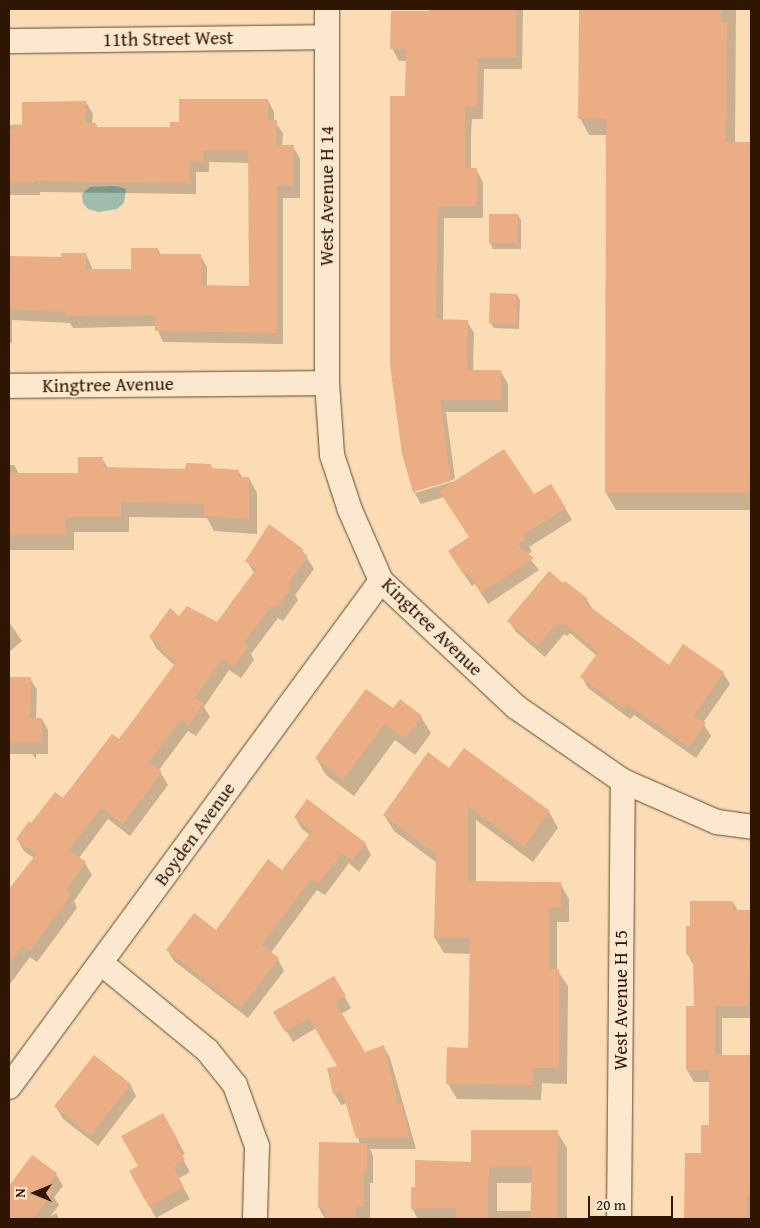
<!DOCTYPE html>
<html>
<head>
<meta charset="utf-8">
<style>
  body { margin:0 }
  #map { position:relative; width:760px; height:1228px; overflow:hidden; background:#fbdcb4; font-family:"Gentium Book Plus",serif }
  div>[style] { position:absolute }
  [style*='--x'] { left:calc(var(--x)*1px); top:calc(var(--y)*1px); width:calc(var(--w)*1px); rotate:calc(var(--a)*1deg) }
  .water>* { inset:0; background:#9fbcad }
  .shadow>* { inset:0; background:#0003 }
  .building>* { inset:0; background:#ebad84; transform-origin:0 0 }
  .roads { filter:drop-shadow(0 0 1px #61482e) drop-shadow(0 0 1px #61482e) }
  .street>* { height:24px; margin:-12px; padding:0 12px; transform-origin:12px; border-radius:12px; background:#fce8ce }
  span { translate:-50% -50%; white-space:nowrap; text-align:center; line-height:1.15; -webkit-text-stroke:4px #fce8ce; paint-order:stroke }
  .street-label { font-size:19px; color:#2e1602 }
  .frame { position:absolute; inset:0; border:10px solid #2e1602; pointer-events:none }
  .north { position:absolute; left:10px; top:1168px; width:50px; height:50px; -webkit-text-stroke:4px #fce8ce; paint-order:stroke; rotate:270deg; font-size:14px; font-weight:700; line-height:20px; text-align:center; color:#2e1602 }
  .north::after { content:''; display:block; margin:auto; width:18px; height:22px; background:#2e1602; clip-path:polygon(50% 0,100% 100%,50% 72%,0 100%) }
  .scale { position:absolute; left:588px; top:1196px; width:85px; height:22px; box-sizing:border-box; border:2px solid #2e1602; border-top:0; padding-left:6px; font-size:15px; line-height:18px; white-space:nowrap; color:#2e1602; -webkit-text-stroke:4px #fce8ce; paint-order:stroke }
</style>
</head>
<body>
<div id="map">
  <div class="water">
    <i style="clip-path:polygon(116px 186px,126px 189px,124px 203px,117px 209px,99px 212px,88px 209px,83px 203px,82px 194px,90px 187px)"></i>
  </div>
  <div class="shadow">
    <i style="clip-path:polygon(431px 9px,523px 9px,522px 69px,484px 69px,483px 119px,472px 119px,471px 133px,471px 169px,476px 169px,483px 182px,483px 218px,444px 218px,443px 321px,467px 321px,474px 333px,473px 372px,501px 372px,508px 384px,508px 412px,446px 412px,455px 479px,415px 490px,415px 493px,455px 481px,534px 496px,565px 508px,572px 520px,529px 547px,532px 551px,527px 555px,539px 570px,488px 604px,475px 584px,472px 586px,456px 563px,470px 537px,444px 497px,421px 504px,414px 492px,403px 454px,407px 61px,399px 61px,392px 48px,431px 13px)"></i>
    <i style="clip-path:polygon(581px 9px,736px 9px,735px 143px,751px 143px,751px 510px,616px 510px,606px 493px,607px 135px,589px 135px,580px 118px)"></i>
    <i style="clip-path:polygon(268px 100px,274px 112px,274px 121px,283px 133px,282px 147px,293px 147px,300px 158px,300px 198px,283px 198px,283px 344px,163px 342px,156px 326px,73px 328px,70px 323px,12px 320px,12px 343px,9px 343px,9px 259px,62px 258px,86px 254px,93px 270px,132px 270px,158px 249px,161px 255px,200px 255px,207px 267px,207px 287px,250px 287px,249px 163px,209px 162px,209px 172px,196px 172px,196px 194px,40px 192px,40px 195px,9px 195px,9px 125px,23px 126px,86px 102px,93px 114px,92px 124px,96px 124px,98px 128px,171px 129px,180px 123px)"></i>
    <i style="clip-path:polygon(490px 215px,518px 215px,521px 220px,521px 249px,493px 249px,490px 243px)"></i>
    <i style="clip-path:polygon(517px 295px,520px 300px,519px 329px,494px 328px,490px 323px)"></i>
    <i style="clip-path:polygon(102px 458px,108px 468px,186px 470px,211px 465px,213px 470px,238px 471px,243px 478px,249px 478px,257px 493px,257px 534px,214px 531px,207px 518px,129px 517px,129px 532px,74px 532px,74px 550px,9px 550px,9px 465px,14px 465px,19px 474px,79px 474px)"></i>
    <i style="clip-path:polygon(269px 526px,302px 550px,314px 569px,295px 595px,298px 600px,283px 621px,278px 618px,251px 654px,254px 660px,241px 678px,229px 670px,204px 707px,210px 717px,196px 736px,188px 731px,159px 770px,168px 785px,130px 836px,108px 819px,79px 858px,85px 863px,92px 875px,74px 901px,77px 908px,37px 962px,30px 957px,10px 984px,9px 892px,34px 858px,24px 851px,17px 839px,64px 800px,119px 741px,175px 666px,157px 649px,150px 637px,180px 617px,218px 623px,254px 573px,247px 561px)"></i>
    <i style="clip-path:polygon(564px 585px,587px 600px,594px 611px,669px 667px,723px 673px,730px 684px,703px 723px,711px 736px,696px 758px,634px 715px,630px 719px,588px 688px,582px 677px,597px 656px,570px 633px,567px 636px,564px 634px,545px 657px,516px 632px,509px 621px)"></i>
    <i style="clip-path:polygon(9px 622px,22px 641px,9px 652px)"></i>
    <i style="clip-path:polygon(9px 678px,30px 678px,37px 690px,36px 719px,42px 719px,48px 730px,48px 754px,36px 754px,36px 759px,32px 754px,9px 754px)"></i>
    <i style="clip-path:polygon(393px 710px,421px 717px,431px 733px,415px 755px,395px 740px,354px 796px,326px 775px,316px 758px)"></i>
    <i style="clip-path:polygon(449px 769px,549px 812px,558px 828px,533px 862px,476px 820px,476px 882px,560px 883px,569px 899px,569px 922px,557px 922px,557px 970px,568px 986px,567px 1084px,542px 1083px,541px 1100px,457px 1099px,448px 1084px,470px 1049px,471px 954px,444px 953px,435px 938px,437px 863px,394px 831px,384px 815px)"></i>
    <i style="clip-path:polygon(295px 817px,365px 843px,371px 855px,359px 872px,349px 863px,325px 895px,317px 890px,270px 954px,278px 959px,284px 971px,248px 1018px,174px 961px,167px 950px,216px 932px,282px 871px,310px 835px,302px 829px)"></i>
    <i style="clip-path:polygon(733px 902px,738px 911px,751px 911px,751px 1018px,722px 1018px,722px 1056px,751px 1057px,751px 1219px,685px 1219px,686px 1154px,703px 1154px,711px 1126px,711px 1082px,694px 1082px,687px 1070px,695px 1007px,694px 966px,688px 955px)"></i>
    <i style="clip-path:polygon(334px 978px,351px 1008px,341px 1014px,365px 1054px,383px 1046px,390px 1058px,416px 1149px,370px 1149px,373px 1156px,373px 1183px,370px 1183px,370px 1218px,362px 1219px,325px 1219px,319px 1208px,320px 1143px,360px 1144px,347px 1103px,341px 1105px,334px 1093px,339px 1066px,316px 1028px,293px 1042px,275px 1013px)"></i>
    <i style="clip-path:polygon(130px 1084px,136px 1096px,98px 1146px,63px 1119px,56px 1107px)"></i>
    <i style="clip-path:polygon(162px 1114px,185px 1154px,181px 1156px,190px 1172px,178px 1179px,190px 1199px,156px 1218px,130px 1171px,139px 1166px)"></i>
    <i style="clip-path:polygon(evenodd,557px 1132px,567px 1148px,567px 1219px,418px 1219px,412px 1208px,472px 1164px,557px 1132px,497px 1183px,533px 1183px,531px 1211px,497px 1211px,497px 1183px)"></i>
    <i style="clip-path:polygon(33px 1156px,56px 1174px,63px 1186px,54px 1197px,59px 1205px,50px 1217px,56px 1213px,59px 1219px,9px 1219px,9px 1188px)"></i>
  </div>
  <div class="building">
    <i style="clip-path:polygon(430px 9px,516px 9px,516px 58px,478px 58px,477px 107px,465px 107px,465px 168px,477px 168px,477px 206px,438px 206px,436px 319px,468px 320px,467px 370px,501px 370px,501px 400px,440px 400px,451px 481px,413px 492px,402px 454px,390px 365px,390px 96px,405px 96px,406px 49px,390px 49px,391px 11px,430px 11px)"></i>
    <i style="clip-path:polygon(579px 9px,722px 9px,722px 22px,727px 22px,726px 142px,751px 142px,751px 493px,605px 493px,606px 119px,578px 119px)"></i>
    <i style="clip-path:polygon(179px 99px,268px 99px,268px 120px,277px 120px,276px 145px,294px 145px,294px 186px,277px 186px,277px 333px,155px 331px,155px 315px,65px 316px,65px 312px,9px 309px,9px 256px,61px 257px,61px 253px,86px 253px,86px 269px,131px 269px,131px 248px,158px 248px,158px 254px,201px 254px,201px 285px,249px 286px,248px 151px,203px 151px,203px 161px,190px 161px,190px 183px,34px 181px,34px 183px,9px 183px,9px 129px,13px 129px,13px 124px,22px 125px,22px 102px,86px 101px,86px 123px,96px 123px,96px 127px,170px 127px,170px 122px,179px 122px)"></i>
    <i style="left:489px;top:214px;width:29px;height:29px"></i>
    <i style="left:490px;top:293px;width:27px;height:30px;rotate:2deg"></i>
    <i style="clip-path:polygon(504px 449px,534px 494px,551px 484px,566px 508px,523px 535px,526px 539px,517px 545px,534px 558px,481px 593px,468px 573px,464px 575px,448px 551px,469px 537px,439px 491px)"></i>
    <i style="clip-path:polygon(78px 457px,103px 457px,103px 467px,185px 469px,186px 463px,211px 464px,211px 468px,239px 470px,239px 477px,249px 477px,249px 519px,204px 516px,204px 504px,121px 502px,121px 517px,66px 517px,66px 535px,9px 535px,9px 473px,78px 473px)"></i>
    <i style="clip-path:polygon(269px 524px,303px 549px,301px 551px,308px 556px,288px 584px,292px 587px,275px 609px,271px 606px,244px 643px,248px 647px,234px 667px,222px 659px,195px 698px,204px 704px,188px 725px,181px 719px,149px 762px,162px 772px,123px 824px,101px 808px,69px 850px,86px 862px,66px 891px,71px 895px,30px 951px,23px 946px,9px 964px,9px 889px,36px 854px,16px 839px,29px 821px,31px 823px,55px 792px,63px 798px,112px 734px,119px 739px,177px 661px,160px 649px,162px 646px,149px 637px,170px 608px,179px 616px,187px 606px,217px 622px,256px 569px,245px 561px)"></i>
    <i style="clip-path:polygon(549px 571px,563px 583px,565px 581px,588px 599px,585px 603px,669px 665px,683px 644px,724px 672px,694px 716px,706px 723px,689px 747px,627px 704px,623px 709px,580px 677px,598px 652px,563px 623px,560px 626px,557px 623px,538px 646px,507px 621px)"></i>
    <i style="clip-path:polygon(9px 677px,31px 677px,30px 718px,42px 718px,42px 743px,9px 743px)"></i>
    <i style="clip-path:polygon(366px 689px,393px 708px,400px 699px,422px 716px,405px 739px,385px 724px,343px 780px,315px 758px)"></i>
    <i style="clip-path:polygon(464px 748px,550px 811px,524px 847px,468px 806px,468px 881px,561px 882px,561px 907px,549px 907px,549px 969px,559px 969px,559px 1068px,533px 1068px,533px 1085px,446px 1084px,447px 1047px,468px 1048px,470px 938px,434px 938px,436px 854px,383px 815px,428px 752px,449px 768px)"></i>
    <i style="clip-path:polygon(307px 799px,366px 843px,352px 861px,342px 853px,318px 884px,311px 879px,262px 945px,279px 958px,241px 1008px,166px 950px,194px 913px,216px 930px,268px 859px,282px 870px,312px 831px,294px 817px)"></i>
    <i style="clip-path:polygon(690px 901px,733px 901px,733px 910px,751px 910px,748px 1006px,715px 1006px,715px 1055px,751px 1055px,751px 1195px,747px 1195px,747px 1219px,684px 1219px,685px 1153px,701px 1153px,701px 1125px,709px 1125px,709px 1070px,686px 1070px,686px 1006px,694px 1006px,693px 955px,686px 955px,686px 926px,690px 926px)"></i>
    <i style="clip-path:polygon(334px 976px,346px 996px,335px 1002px,365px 1052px,384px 1045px,398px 1104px,401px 1103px,410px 1138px,356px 1138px,342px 1091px,333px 1094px,327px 1068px,337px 1066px,309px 1018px,285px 1032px,273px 1012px)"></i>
    <i style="left:94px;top:1055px;width:47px;height:65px;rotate:38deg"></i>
    <i style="clip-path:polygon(163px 1113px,179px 1142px,176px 1144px,185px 1160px,173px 1167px,184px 1187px,149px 1207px,129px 1171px,138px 1166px,121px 1136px)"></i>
    <i style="clip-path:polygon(471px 1130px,558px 1130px,557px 1219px,530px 1219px,532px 1167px,489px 1167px,488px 1219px,456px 1219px,456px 1208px,411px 1209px,411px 1187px,415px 1187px,415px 1160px,471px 1162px)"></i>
    <i style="clip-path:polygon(319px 1142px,367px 1143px,367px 1172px,364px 1172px,364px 1207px,356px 1207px,356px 1219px,325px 1219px,325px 1208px,318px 1208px)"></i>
    <i style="clip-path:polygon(32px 1155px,57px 1173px,47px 1187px,53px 1193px,33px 1219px,9px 1219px,9px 1186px)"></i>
  </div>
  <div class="roads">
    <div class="street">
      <i style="--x:327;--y:9;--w:374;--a:90"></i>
      <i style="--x:327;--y:383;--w:72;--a:86"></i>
      <i style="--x:332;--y:455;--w:58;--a:71.9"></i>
      <i style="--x:350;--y:510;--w:77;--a:66.4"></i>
      <i style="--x:381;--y:581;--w:185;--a:43"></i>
      <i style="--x:516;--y:707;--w:130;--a:34.7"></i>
      <i style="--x:623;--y:781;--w:103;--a:23.6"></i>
      <i style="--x:717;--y:822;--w:34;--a:8"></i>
      <i style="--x:9;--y:41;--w:318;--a:-0.7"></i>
      <i style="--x:9;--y:386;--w:318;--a:-0.5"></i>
      <i style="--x:101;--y:963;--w:137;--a:39.4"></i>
      <i style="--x:207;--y:1050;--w:45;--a:51.3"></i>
      <i style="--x:235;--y:1085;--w:65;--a:70.2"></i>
      <i style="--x:257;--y:1146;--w:73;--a:91.6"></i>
      <i style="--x:9;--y:1087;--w:628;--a:-53.68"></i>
      <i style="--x:619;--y:1219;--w:438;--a:-89.5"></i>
    </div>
  </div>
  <div class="street-label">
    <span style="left:168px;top:39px;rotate:-1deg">11th Street West</span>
    <span style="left:327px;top:196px;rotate:-90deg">West Avenue H 14</span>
    <span style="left:108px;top:385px;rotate:-1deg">Kingtree Avenue</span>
    <span style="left:432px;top:627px;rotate:44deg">Kingtree Avenue</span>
    <span style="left:195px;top:834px;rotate:-54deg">Boyden Avenue</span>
    <span style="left:621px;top:1000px;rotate:-90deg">West Avenue H 15</span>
  </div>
  <div class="frame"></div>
  <div class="north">N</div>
  <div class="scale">20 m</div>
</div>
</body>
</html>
